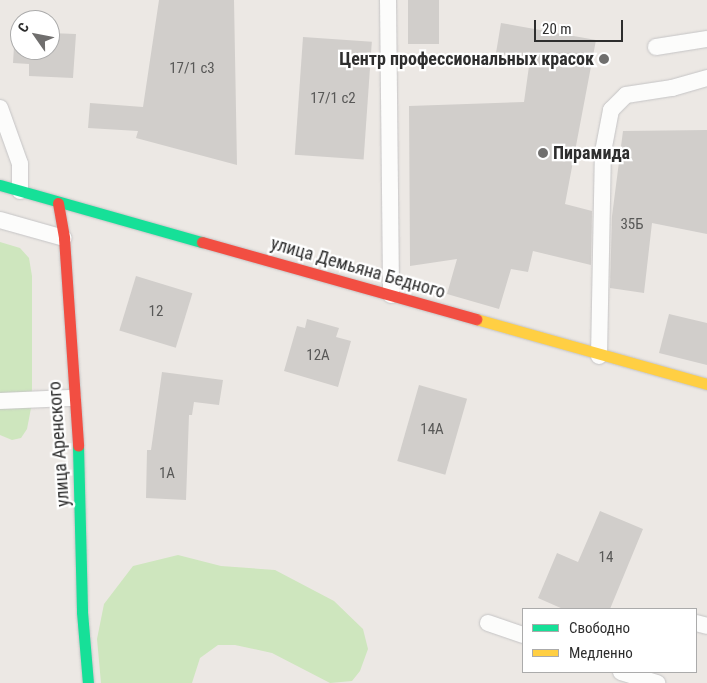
<!DOCTYPE html>
<html>
<head>
<meta charset="utf-8">
<style>
	body { margin:0 }
	#map { position:relative; width:707px; height:683px; overflow:hidden; background:#ece8e4; font-family:"Roboto Condensed",sans-serif }
	div>[style] { position:absolute }
	.green>* { inset:0; background:#cee6be }
	.building>* { inset:0; background:#d1cecb; transform-origin:0 0 }
	.roads { filter:drop-shadow(0 0 1px #c5c4c5) drop-shadow(0 0 1px #c5c4c5) }
	.lane>* { height:16px; margin:-8px; padding:0 8px; transform-origin:8px; border-radius:8px; background:#fcfcfb }
	.fast>* { height:11px; margin:-5.5px; padding:0 5.5px; transform-origin:5.5px; border-radius:5.5px; background:#16e098 }
	.slow>* { height:11px; margin:-5.5px; padding:0 5.5px; transform-origin:5.5px; border-radius:5.5px; background:#ffcf43 }
	.jam>* { height:11px; margin:-5.5px; padding:0 5.5px; transform-origin:5.5px; border-radius:5.5px; background:#f24e42 }
	.dots>* { width:14px; height:14px; translate:-50% -50%; box-sizing:border-box; border:2px solid #fff; border-radius:50% }
	span { translate:-50% -50%; white-space:nowrap; text-align:center; line-height:1.15; -webkit-text-stroke:4.5px #fff; paint-order:stroke }
	.number-label { font-size:15px; color:#585857 }
	.number-label span { -webkit-text-stroke-width:0 }
	.poi-label { font-size:18px; color:#2e2e2e; font-weight:700 }
	.right { translate:-100% -50%; text-align:right }
	.left { translate:0 -50%; text-align:left }
	.street-label { font-size:18px; color:#2e2e2e }
	.legend { position:absolute; left:522px; top:608px; width:175px; height:65px; box-sizing:border-box; background:#fff; border:1px solid #ababab; margin:0; padding:6px 9px; list-style:none; font-size:15px; color:#2e2e2e }
	.legend li { display:flex; align-items:center; gap:10px; height:25px }
	.legend b { width:25px; border:1px solid #ababab }
	.north { position:absolute; left:10px; top:10px; width:50px; height:50px; box-sizing:border-box; background:#fff; border:1px solid #ababab; border-radius:50%; rotate:303deg; font-size:14px; font-weight:700; line-height:20px; text-align:center; color:#2e2e2e }
	.north::after { content:''; display:block; margin:auto; width:18px; height:22px; background:#706f6e; clip-path:polygon(50% 0,100% 100%,50% 72%,0 100%) }
	.scale { position:absolute; left:534px; top:20px; width:89px; height:22px; box-sizing:border-box; border:2px solid #2e2e2e; border-top:0; padding-left:6px; font-size:15px; line-height:18px; white-space:nowrap; color:#2e2e2e; -webkit-text-stroke:4px #fff; paint-order:stroke }
</style>
</head>
<body>
<div id="map">
	<div class="green">
		<div style="clip-path:polygon(0 242px,20px 248px,29px 258px,32px 276px,32px 403px,27px 429px,21px 438px,12px 440px,0 435px)"></div>
		<div style="clip-path:polygon(178px 555px,221px 566px,275px 570px,334px 601px,363px 629px,368px 649px,360px 671px,352px 681px,330px 683px,272px 653px,235px 645px,218px 645px,200px 658px,192px 683px,101px 683px,97px 639px,104px 604px,133px 566px)"></div>
	</div>
	<div class="building">
		<div style="clip-path:polygon(159px 0,234px 0,237px 165px,136px 138px,138px 131px,88px 128px,90px 103px,143px 107px)"></div>
		<div style="left:408px;top:0;width:31px;height:44px"></div>
		<div style="clip-path:polygon(501px 23px,596px 40px,565px 204px,592px 211px,591px 265px,533px 251px,528px 272px,511px 269px,499px 309px,447px 294px,457px 259px,410px 266px,409px 106px,524px 102px,530px 59px,496px 53px)"></div>
		<div style="clip-path:polygon(15px 30px,20px 31px,20px 50px,50px 50px,50px 33px,76px 34px,73px 78px,29px 76px,29px 64px,13px 63px)"></div>
		<div style="left:303px;top:37px;width:69px;height:118px;rotate:4deg"></div>
		<div style="clip-path:polygon(707px 130px,707px 234px,652px 223px,644px 293px,610px 288px,612px 216px,623px 131px)"></div>
		<div style="left:136px;top:276px;width:59px;height:57px;rotate:17deg"></div>
		<div style="clip-path:polygon(669px 314px,707px 323px,707px 365px,659px 353px)"></div>
		<div style="clip-path:polygon(307px 319px,339px 328px,336px 337px,351px 341px,338px 387px,284px 371px,297px 326px,305px 328px)"></div>
		<div style="clip-path:polygon(162px 372px,223px 380px,219px 405px,194px 402px,192px 415px,189px 415px,186px 500px,146px 498px,147px 450px,151px 450px)"></div>
		<div style="left:419px;top:385px;width:50px;height:79px;rotate:16deg"></div>
		<div style="clip-path:polygon(600px 511px,643px 529px,610px 609px,563px 609px,538px 598px,557px 553px,578px 562px)"></div>
	</div>
	<div class="roads">
		<div class="lane">
			<div style="left:388px;top:0;width:295px;rotate:89.4deg"></div>
			<div style="left:656px;top:47px;width:52px;rotate:-8.9deg"></div>
			<div style="left:0;top:108px;width:59px;rotate:70.3deg"></div>
			<div style="left:20px;top:164px;width:27px;rotate:90deg"></div>
			<div style="left:0;top:220px;width:66px;rotate:15.7deg"></div>
			<div style="left:599px;top:356px;width:204px;rotate:-88.9deg"></div>
			<div style="left:603px;top:152px;width:43px;rotate:-79.2deg"></div>
			<div style="left:611px;top:110px;width:21px;rotate:-45deg"></div>
			<div style="left:626px;top:95px;width:47px;rotate:-8.7deg"></div>
			<div style="left:672px;top:88px;width:36px;rotate:-16deg"></div>
			<div style="left:0;top:401px;width:73px;rotate:-2.4deg"></div>
			<div style="left:488px;top:623px;width:37px;rotate:19deg"></div>
			<div style="left:696px;top:623px;width:11px;rotate:15deg"></div>
			<div style="left:621px;top:672px;width:38px;rotate:17deg"></div>
		</div>
		<div class="fast">
			<div style="left:0;top:185px;width:210px;rotate:15.8deg"></div>
			<div style="left:78px;top:446px;width:166px;rotate:88.6deg"></div>
			<div style="left:82px;top:612px;width:71px;rotate:85.2deg"></div>
		</div>
		<div class="slow">
			<div style="left:476px;top:319px;width:240px;rotate:15.7deg"></div>
		</div>
		<div class="jam">
			<div style="left:58px;top:203px;width:36px;rotate:80deg"></div>
			<div style="left:64px;top:238px;width:208px;rotate:86.1deg"></div>
			<div style="left:202px;top:242px;width:285px;rotate:15.7deg"></div>
		</div>
	</div>
	<div class="dots">
		<div style="left:604px;top:59px;background:#706f6e"></div>
		<div style="left:543px;top:153px;background:#706f6e"></div>
	</div>
	<div class="number-label">
		<span style="left:192px;top:69px">17/1 с3</span>
		<span style="left:333px;top:99px">17/1 с2</span>
		<span style="left:632px;top:225px">35Б</span>
		<span style="left:156px;top:312px">12</span>
		<span style="left:318px;top:356px">12А</span>
		<span style="left:432px;top:430px">14А</span>
		<span style="left:167px;top:474px">1А</span>
		<span style="left:606px;top:558px">14</span>
	</div>
	<div class="poi-label">
		<span class="right" style="left:594px;top:59px">Центр профессиональных красок</span>
		<span class="left" style="left:553px;top:153px">Пирамида</span>
	</div>
	<div class="street-label">
		<span style="left:358px;top:268px;rotate:16deg">улица Демьяна Бедного</span>
		<span style="left:59px;top:444px;rotate:-94deg">улица Аренского</span>
	</div>
	<ul class="legend">
	<li><b style="height:6px;background:#16e098"></b>Свободно</li>
	<li><b style="height:6px;background:#ffcf43"></b>Медленно</li>
	</ul>
	<div class="north">С</div>
	<div class="scale">20 m</div>
</div>
</body>
</html>
